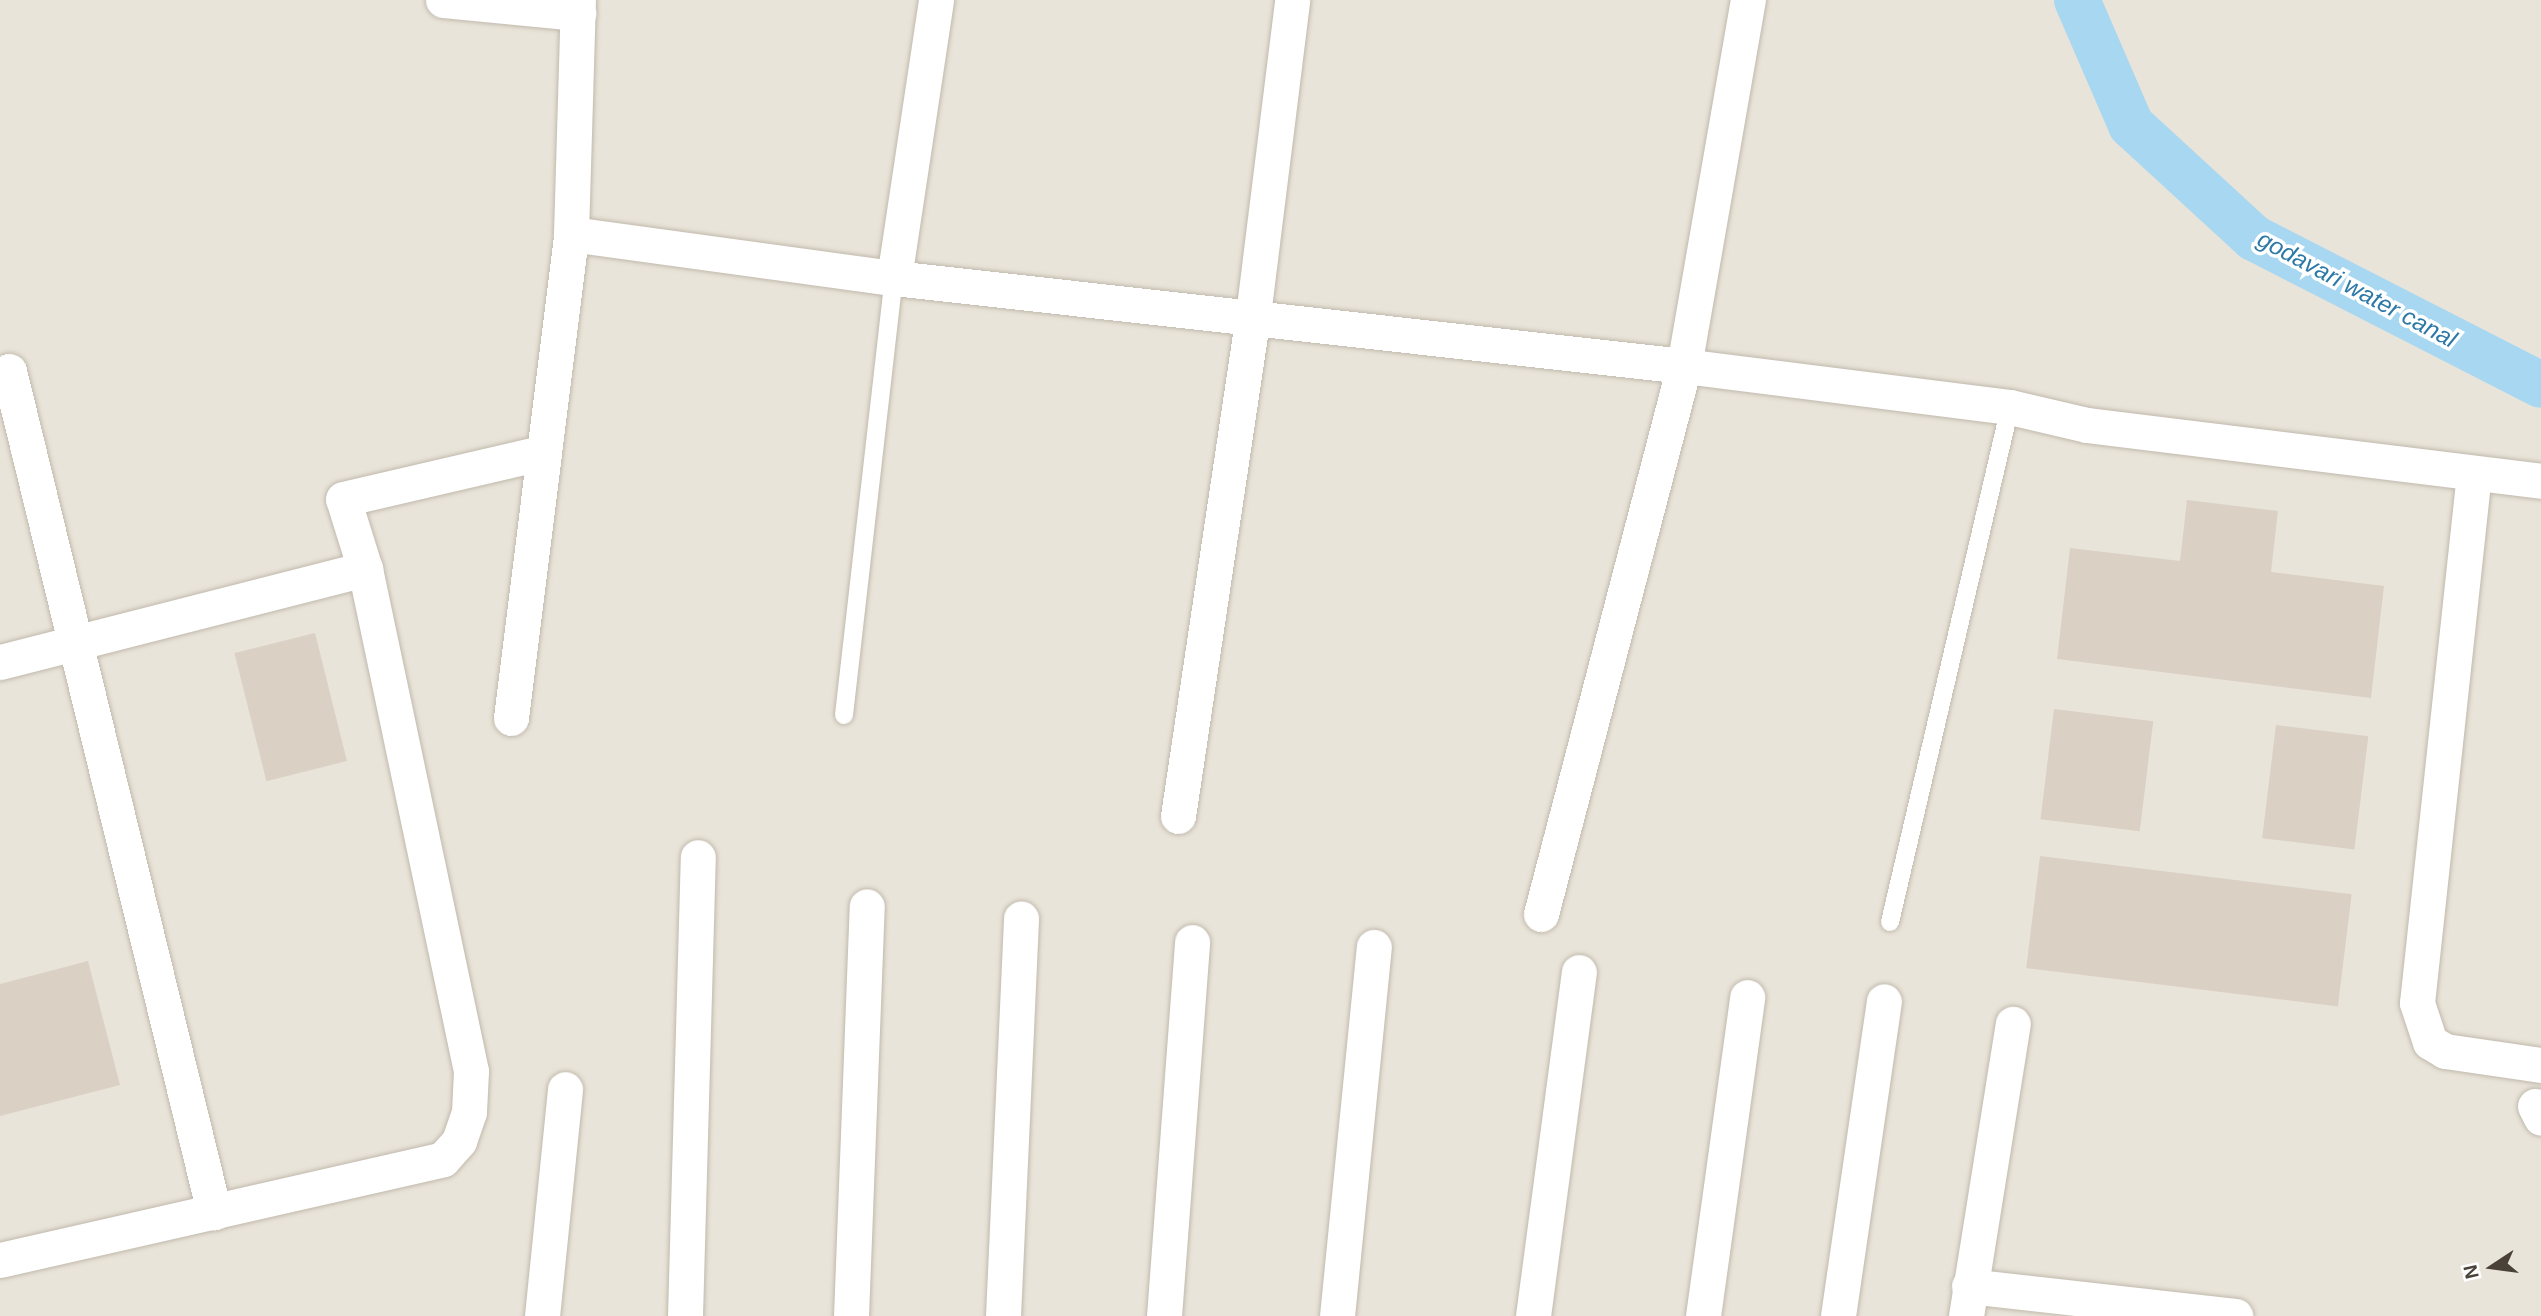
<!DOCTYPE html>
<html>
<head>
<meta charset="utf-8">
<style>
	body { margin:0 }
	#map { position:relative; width:2541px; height:1316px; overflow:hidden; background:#f6f2eb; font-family:Helvetica,sans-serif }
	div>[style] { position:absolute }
	.residential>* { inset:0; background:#e9e4d9; transform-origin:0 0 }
	.canal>* { height:46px; margin:-23px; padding:0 23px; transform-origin:23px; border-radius:23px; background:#a8d7f1 }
	.building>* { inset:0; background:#dad0c3; transform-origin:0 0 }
	.roads { filter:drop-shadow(0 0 2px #c1b9ad) drop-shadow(0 0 2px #c1b9ad) }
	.service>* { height:18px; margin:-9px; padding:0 9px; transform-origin:9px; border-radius:9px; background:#fff }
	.minor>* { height:35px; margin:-17.5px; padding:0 17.5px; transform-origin:17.5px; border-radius:17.5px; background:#fff }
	span { translate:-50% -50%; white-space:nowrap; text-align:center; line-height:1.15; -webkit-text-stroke:7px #fff; paint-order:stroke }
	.water-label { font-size:24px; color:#2c79a7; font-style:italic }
	.north { position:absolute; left:2457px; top:1232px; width:70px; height:70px; -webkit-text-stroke:5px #fff; paint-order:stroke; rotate:257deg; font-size:19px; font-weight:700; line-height:28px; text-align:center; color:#4a4239 }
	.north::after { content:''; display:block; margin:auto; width:24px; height:32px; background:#4a4239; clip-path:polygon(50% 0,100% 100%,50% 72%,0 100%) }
</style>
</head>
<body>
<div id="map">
	<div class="residential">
		<div style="left:0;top:0;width:2541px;height:1316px"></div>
	</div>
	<div class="canal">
		<div style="left:2077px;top:0;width:136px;rotate:66.6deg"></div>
		<div style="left:2131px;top:125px;width:167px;rotate:42.6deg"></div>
		<div style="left:2254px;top:238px;width:322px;rotate:27.1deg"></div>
	</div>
	<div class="building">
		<div style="clip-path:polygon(2187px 500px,2278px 511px,2271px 572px,2384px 586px,2371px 698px,2057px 659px,2070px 548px,2180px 561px)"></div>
		<div style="left:315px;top:633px;width:132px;height:83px;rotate:76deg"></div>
		<div style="left:2054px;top:709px;width:100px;height:111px;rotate:7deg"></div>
		<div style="left:2276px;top:725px;width:93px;height:114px;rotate:7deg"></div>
		<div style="left:2040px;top:856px;width:314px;height:113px;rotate:7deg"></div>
		<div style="clip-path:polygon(88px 961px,120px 1085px,0 1116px,0 984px)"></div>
	</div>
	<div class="roads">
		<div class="service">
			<div style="left:844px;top:715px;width:440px;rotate:-83.5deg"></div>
			<div style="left:1890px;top:922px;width:529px;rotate:-76.88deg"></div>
		</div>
		<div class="minor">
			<div style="left:443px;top:0;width:136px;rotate:5.5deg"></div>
			<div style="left:571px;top:234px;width:326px;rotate:7.8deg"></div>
			<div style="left:894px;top:278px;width:795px;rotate:6.36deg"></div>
			<div style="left:1684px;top:366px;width:329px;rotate:7.2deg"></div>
			<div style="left:2010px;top:407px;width:79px;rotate:13.2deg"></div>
			<div style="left:2087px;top:425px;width:457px;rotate:7deg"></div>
			<div style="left:894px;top:278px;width:281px;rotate:-81.4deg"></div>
			<div style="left:9px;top:371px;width:866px;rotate:76.3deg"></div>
			<div style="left:2474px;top:473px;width:533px;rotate:96.14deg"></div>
			<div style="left:2417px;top:1003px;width:41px;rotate:71.6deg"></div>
			<div style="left:2430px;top:1042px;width:17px;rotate:31deg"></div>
			<div style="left:2445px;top:1051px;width:97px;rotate:8.3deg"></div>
			<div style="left:0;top:662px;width:377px;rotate:-14.3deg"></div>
			<div style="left:511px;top:718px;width:488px;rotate:-82.9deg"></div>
			<div style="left:571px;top:234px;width:234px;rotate:-88.3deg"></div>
			<div style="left:1178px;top:816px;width:507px;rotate:-81.49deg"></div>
			<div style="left:1253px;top:315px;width:317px;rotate:-82.9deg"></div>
			<div style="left:1541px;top:914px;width:566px;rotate:-75.37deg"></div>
			<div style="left:1684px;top:366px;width:372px;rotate:-80.1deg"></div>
			<div style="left:2535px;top:1106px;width:13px;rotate:63deg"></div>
			<div style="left:0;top:1260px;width:454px;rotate:-12.8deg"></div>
			<div style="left:443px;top:1159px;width:24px;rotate:-48deg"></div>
			<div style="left:459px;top:1141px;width:31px;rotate:-71deg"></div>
			<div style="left:469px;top:1112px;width:41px;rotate:-87.2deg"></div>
			<div style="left:471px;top:1071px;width:513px;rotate:-101.92deg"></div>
			<div style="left:365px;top:569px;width:73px;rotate:-107.4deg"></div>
			<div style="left:343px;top:499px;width:202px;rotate:-13.1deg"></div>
			<div style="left:1969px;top:1286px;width:268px;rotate:6.4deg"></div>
			<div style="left:542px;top:1316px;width:228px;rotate:-84.2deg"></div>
			<div style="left:685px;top:1316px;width:459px;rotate:-88.4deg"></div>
			<div style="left:851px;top:1316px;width:410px;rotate:-87.8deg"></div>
			<div style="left:1003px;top:1316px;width:398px;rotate:-87.4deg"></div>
			<div style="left:1164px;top:1316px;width:375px;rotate:-85.7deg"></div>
			<div style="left:1337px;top:1316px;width:371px;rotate:-84.3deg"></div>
			<div style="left:1533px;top:1316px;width:347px;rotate:-82.4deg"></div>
			<div style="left:1703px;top:1316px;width:322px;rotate:-82.1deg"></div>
			<div style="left:1838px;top:1316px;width:318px;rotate:-81.7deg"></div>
			<div style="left:1966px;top:1316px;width:296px;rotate:-80.9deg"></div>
		</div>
	</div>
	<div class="water-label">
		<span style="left:2357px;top:289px;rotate:28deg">godavari water canal</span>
	</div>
	<div class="north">N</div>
</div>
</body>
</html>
